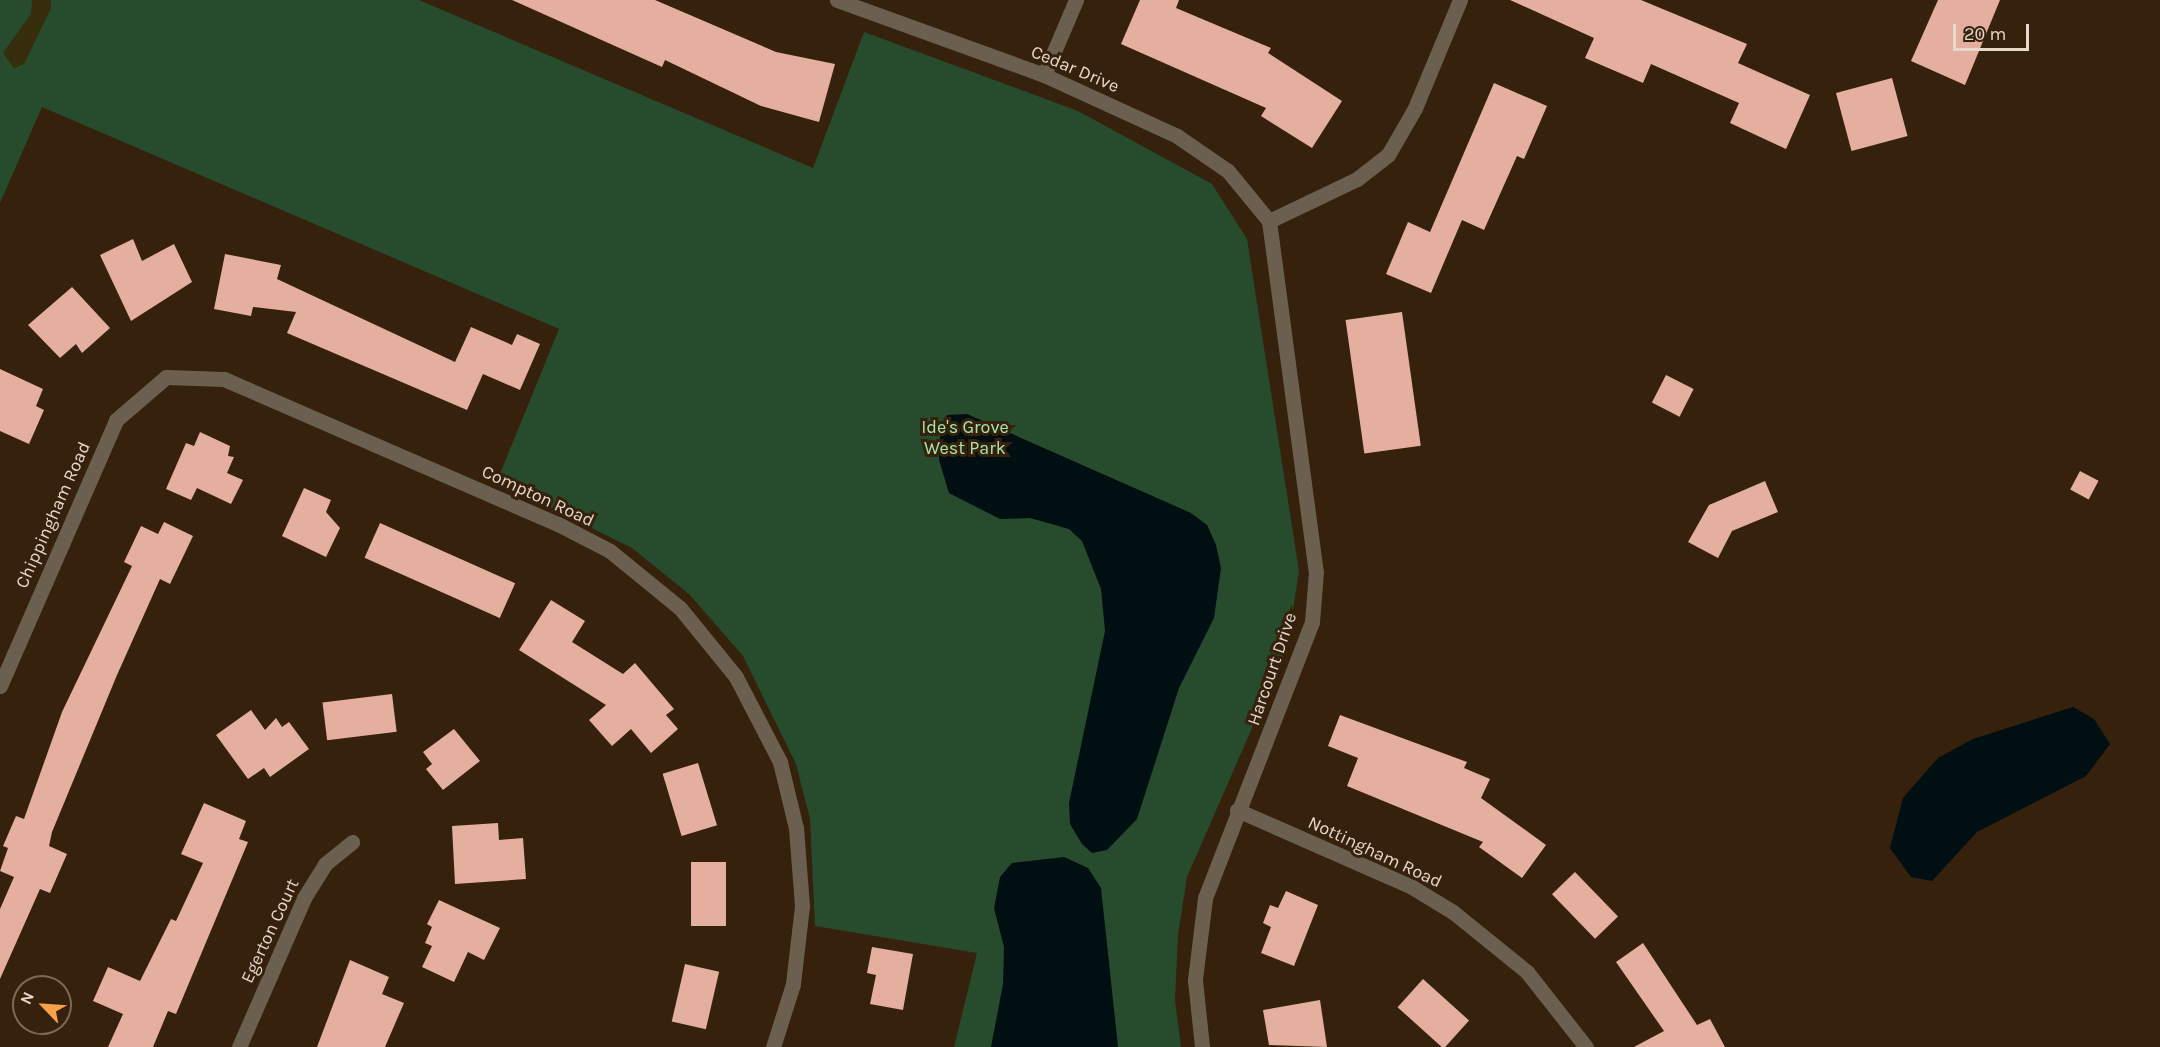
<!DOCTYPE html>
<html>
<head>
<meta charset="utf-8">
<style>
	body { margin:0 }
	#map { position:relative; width:2160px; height:1047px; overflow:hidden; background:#35210c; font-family:Karla,sans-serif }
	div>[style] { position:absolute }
	.green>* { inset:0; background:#264b2d }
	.sand>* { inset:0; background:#352d0c }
	.water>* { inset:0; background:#000f12 }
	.building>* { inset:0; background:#e5af9f; transform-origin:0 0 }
	.minor>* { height:15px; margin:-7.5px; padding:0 7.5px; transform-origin:7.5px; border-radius:7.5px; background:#6b604f }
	span { translate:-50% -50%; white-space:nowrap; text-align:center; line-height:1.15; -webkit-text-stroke:6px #35210c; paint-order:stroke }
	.street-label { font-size:18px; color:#e6d8cb }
	.park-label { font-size:18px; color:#a7e5af }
	.north { position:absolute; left:12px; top:975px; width:60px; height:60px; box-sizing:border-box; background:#35210c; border:2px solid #7c6a58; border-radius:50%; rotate:295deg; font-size:16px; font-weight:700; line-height:24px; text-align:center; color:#e6d8cb }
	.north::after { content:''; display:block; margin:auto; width:21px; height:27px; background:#f7a148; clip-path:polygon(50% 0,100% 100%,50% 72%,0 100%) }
	.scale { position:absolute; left:1953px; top:24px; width:76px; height:27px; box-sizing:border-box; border:3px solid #e6d8cb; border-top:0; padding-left:8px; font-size:18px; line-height:21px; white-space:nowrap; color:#e6d8cb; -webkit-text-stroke:4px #35210c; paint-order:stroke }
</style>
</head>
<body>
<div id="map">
	<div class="green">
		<div style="clip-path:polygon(0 0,419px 0,813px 168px,864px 32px,1078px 111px,1212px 184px,1247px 239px,1299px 571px,1287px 648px,1187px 877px,1178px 935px,1175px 1000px,1181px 1047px,954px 1047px,977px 953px,815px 926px,810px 819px,796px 764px,743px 656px,689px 594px,632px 548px,497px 481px,559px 329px,42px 107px,0 203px)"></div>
	</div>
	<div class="sand">
		<div style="clip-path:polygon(32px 0,51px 0,51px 8px,24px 64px,14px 68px,3px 53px,31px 14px)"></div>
	</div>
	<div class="water">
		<div style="clip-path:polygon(967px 414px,1191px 513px,1207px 525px,1216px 545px,1221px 568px,1214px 618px,1179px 688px,1137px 819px,1107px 850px,1092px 853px,1082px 844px,1070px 824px,1069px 803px,1105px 631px,1101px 589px,1082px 541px,1069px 529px,1030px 518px,1000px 519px,949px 493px,939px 460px,940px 435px,947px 415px)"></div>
		<div style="clip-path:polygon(2073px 707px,2094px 719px,2110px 744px,2086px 776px,1977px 832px,1932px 881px,1911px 877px,1890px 848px,1903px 798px,1938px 758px,1973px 739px)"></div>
		<div style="clip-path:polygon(1064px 857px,1088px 868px,1101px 888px,1118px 1047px,991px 1047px,1003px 984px,1004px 947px,994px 908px,1000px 877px,1012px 863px)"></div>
	</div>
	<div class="building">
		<div style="clip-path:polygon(512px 0,655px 0,776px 52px,835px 64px,819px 122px,761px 106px,665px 60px,662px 67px)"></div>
		<div style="clip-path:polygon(1140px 0,1179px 0,1176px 8px,1271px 48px,1268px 53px,1342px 101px,1312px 148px,1261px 116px,1266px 108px,1121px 44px)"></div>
		<div style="clip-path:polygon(1510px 0,1641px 0,1747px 44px,1738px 63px,1810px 95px,1786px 149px,1730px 123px,1739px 103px,1651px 64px,1643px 83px,1585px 58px,1594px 38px)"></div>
		<div style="clip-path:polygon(1938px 0,2000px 0,1965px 85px,1911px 61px)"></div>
		<div style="left:1892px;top:78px;width:60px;height:58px;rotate:75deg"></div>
		<div style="clip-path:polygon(1494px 83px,1547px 106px,1524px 159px,1517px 156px,1484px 230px,1462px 220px,1431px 293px,1386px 274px,1408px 222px,1430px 232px)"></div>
		<div style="clip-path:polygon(133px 239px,142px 261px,174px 244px,192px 282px,131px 321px,100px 255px)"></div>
		<div style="clip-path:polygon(225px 254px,281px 265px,277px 279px,455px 362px,471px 327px,512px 345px,517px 334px,540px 344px,520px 390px,483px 374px,467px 410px,287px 333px,296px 312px,253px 307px,251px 316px,214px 309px)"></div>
		<div style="clip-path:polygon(72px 287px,110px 328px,82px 353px,76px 344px,60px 358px,28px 325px)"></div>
		<div style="left:1402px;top:312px;width:135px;height:57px;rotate:82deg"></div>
		<div style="clip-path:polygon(0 369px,43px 389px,36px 406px,44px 410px,29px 444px,0 431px)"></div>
		<div style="left:1666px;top:375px;width:31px;height:31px;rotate:27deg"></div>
		<div style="clip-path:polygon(200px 432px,230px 446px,228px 456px,234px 457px,227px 473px,243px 480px,231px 504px,197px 488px,191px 500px,166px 489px,186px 443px,194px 446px)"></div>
		<div style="left:2080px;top:471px;width:21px;height:21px;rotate:28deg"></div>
		<div style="clip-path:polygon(1765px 481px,1778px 512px,1732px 531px,1718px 558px,1688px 542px,1709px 505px)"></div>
		<div style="clip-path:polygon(304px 488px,331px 500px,326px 512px,340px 528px,326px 557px,282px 536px)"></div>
		<div style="clip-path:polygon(164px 522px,193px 536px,170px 584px,160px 579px,117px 675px,52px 832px,49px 846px,67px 854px,50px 893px,40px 889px,0 979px,0 909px,14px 877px,0 871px,8px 848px,3px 846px,16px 816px,24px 819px,62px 712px,132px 566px,124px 562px,141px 526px,158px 534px)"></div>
		<div style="left:380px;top:523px;width:148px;height:38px;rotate:24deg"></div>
		<div style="clip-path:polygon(551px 600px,585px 621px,572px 642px,623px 674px,635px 663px,674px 709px,666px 715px,678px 729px,651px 753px,631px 729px,612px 746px,589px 720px,606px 705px,519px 650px)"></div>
		<div style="left:392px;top:694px;width:38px;height:70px;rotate:83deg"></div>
		<div style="clip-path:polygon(251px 710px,265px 730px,276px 718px,282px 727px,289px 722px,309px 749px,270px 777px,264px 768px,248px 779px,216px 735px)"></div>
		<div style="clip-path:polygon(1340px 715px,1467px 762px,1464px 768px,1490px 779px,1481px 798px,1546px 845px,1522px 878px,1479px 847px,1483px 842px,1347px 786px,1358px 758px,1328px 746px)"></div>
		<div style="clip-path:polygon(454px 729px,480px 761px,443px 790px,426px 769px,432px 764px,423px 752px)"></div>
		<div style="left:698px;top:763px;width:65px;height:37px;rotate:73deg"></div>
		<div style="clip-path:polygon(204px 803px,246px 821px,239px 839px,248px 842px,176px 1014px,168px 1011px,153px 1047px,108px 1047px,123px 1014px,93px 1001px,108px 967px,140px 981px,171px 919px,176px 921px,203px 863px,181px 854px)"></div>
		<div style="clip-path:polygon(498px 823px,499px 840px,523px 838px,526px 879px,455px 884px,452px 826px)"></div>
		<div style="left:691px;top:862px;width:35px;height:64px"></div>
		<div style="left:1575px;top:872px;width:62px;height:32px;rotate:46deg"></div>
		<div style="clip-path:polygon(1286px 891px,1318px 905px,1294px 966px,1261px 953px,1271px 927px,1263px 923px,1270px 905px,1278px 908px)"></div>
		<div style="clip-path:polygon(439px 900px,500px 928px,484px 960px,468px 952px,454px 982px,422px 967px,432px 946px,425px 943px,432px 927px,427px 924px)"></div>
		<div style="clip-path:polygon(1643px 943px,1697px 1025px,1710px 1019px,1725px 1047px,1634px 1047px,1664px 1031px,1616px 962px)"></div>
		<div style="clip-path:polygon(872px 947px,913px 954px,903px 1010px,870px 1004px,876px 975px,867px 973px)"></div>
		<div style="clip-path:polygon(350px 960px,389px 977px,382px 994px,404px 1003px,385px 1047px,317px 1047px)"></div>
		<div style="left:685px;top:964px;width:35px;height:59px;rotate:13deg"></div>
		<div style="left:1423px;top:979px;width:62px;height:38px;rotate:42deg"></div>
		<div style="clip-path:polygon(1320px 1000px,1327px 1047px,1269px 1045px,1263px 1010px)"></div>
	</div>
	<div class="minor">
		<div style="left:837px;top:0;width:220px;rotate:19.9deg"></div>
		<div style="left:1044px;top:75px;width:146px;rotate:24.6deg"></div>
		<div style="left:1177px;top:136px;width:62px;rotate:34.5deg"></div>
		<div style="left:1228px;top:171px;width:65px;rotate:50.6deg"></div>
		<div style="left:1269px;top:221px;width:354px;rotate:82.4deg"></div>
		<div style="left:1316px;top:572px;width:50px;rotate:94.6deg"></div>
		<div style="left:1312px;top:622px;width:296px;rotate:111.2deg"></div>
		<div style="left:1205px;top:898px;width:83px;rotate:97deg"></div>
		<div style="left:1195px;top:980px;width:67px;rotate:84deg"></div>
		<div style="left:1044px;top:75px;width:82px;rotate:-66.9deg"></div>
		<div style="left:1269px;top:221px;width:98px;rotate:-25.5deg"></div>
		<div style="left:1357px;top:179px;width:39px;rotate:-38deg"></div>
		<div style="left:1388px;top:155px;width:54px;rotate:-60.1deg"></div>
		<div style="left:1415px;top:108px;width:117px;rotate:-67.4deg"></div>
		<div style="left:0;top:686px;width:290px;rotate:-66.4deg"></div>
		<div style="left:116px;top:420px;width:66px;rotate:-40.7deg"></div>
		<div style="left:166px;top:377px;width:58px;rotate:2deg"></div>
		<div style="left:224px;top:379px;width:364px;rotate:23.5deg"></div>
		<div style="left:558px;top:524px;width:59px;rotate:27.4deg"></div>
		<div style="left:610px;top:551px;width:90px;rotate:39.2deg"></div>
		<div style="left:680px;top:608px;width:89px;rotate:50.9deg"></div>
		<div style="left:736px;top:677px;width:96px;rotate:62.6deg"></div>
		<div style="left:780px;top:762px;width:68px;rotate:76.4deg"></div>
		<div style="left:796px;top:828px;width:78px;rotate:85.6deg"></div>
		<div style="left:802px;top:906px;width:79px;rotate:96.6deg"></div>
		<div style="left:793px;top:984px;width:66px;rotate:107.6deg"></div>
		<div style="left:1237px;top:810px;width:191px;rotate:23.7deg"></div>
		<div style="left:1412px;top:887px;width:48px;rotate:31.4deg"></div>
		<div style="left:1453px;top:912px;width:95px;rotate:39deg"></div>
		<div style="left:1527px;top:972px;width:95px;rotate:51.8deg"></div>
		<div style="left:239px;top:1047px;width:163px;rotate:-66.4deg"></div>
		<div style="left:304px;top:898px;width:40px;rotate:-58deg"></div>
		<div style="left:325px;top:864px;width:35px;rotate:-39deg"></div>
	</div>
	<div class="street-label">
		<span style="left:1075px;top:69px;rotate:23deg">Cedar Drive</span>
		<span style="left:538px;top:496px;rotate:25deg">Compton Road</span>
		<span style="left:53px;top:515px;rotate:-66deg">Chippingham Road</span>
		<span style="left:1272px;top:669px;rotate:-71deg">Harcourt Drive</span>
		<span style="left:1375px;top:852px;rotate:25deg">Nottingham Road</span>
		<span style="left:270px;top:931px;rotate:-65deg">Egerton Court</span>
	</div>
	<div class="park-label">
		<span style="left:965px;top:438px">Ide's Grove<br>West Park</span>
	</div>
	<div class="north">N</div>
	<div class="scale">20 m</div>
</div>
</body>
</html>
